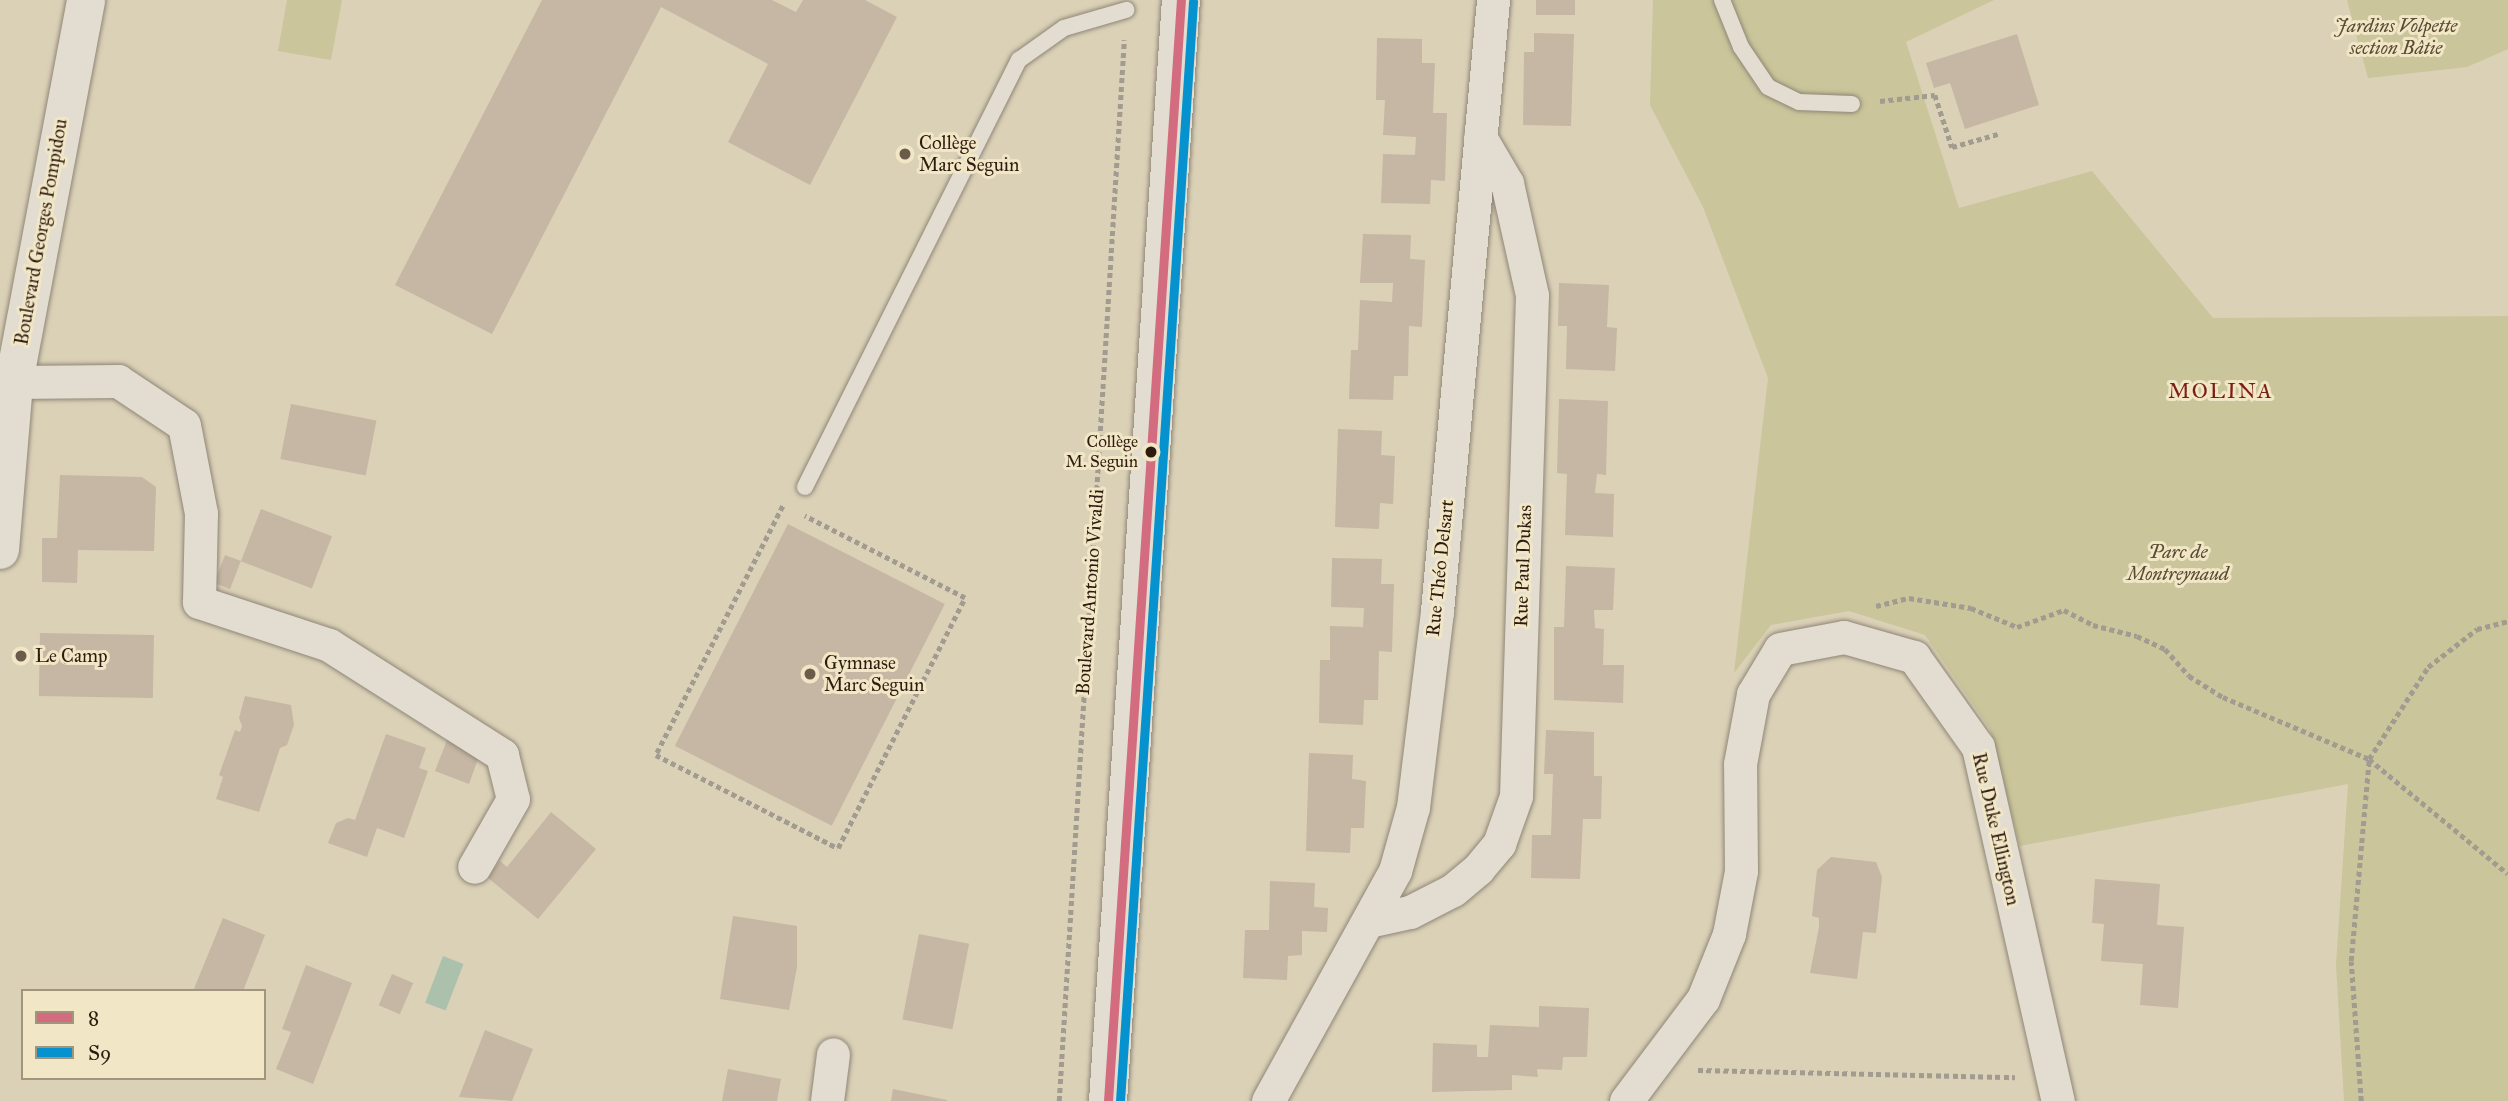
<!DOCTYPE html>
<html>
<head>
<meta charset="utf-8">
<style>
	body { margin:0 }
	#map { position:relative; width:2508px; height:1101px; overflow:hidden; background:#dbd1b7; font-family:"IM FELL Great Primer",serif }
	div>[style] { position:absolute }
	.green>* { inset:0; background:#cac59a }
	.water>* { inset:0; background:#acc1ac; transform-origin:0 0 }
	.building>* { inset:0; background:#c6b6a4; transform-origin:0 0 }
	.path>* { height:4.5px; margin-top:-2.25px; transform-origin:0; background:repeating-linear-gradient(90deg,#a19b90 0 5px,transparent 0 8.5px) }
	.roads { filter:drop-shadow(0 0 2px #8f8677) drop-shadow(0 0 2px #8f8677) }
	.lane>* { height:16px; margin:-8px; padding:0 8px; transform-origin:8px; border-radius:8px; background:#e2ddd0 }
	.street>* { height:33px; margin:-16.5px; padding:0 16.5px; transform-origin:16.5px; border-radius:16.5px; background:#e2ddd0 }
	.secondary>* { height:38px; margin:-19px; padding:0 19px; transform-origin:19px; border-radius:19px; background:#e2ddd0 }
	.bus-1>* { height:9px; margin:-4.5px; padding:0 4.5px; transform-origin:4.5px; border-radius:4.5px; background:#d26c7e }
	.bus-2>* { height:9px; margin:-4.5px; padding:0 4.5px; transform-origin:4.5px; border-radius:4.5px; background:#0592ce }
	.dots>* { width:19px; height:19px; translate:-50% -50%; box-sizing:border-box; border:4px solid #f1e6c6; border-radius:50% }
	span { translate:-50% -50%; white-space:nowrap; text-align:center; line-height:1.15; -webkit-text-stroke:6px #f1e6c6; paint-order:stroke }
	.bus-label { font-size:17px; color:#2e1b0f }
	.right { translate:-100% -50%; text-align:right }
	.park-label { font-size:19px; color:#594b32; font-style:italic }
	.poi-label { font-size:19px; color:#2e1b0f }
	.left { translate:0 -50%; text-align:left }
	.street-label { font-size:19px; color:#2e1b0f }
	.neighbourhood-label { font-size:21px; color:#7a1f14; letter-spacing:2px }
	.legend { position:absolute; left:21px; top:989px; width:245px; height:91px; box-sizing:border-box; background:#f1e6c6; border:2px solid #a3957d; margin:0; padding:9px 12px; list-style:none; font-size:21px; color:#2e1b0f }
	.legend li { display:flex; align-items:center; gap:14px; height:35px }
	.legend b { width:35px; border:2px solid #a3957d }
</style>
</head>
<body>
<div id="map">
	<div class="green">
		<div style="clip-path:polygon(287px 0,342px 0,331px 60px,278px 51px)"></div>
		<div style="clip-path:polygon(1653px 0,1994px 0,1906px 42px,1959px 208px,2092px 171px,2213px 318px,2508px 316px,2508px 1101px,2344px 1101px,2336px 965px,2348px 784px,2020px 846px,1990px 729px,1925px 635px,1849px 611px,1771px 625px,1734px 673px,1768px 378px,1703px 207px,1650px 105px)"></div>
		<div style="clip-path:polygon(2347px 0,2508px 0,2508px 49px,2467px 67px,2368px 78px)"></div>
	</div>
	<div class="water">
		<div style="left:443px;top:956px;width:22px;height:50px;rotate:21deg"></div>
	</div>
	<div class="building">
		<div style="clip-path:polygon(542px 0,772px 0,796px 12px,803px 0,865px 0,897px 17px,810px 185px,728px 142px,768px 64px,661px 7px,492px 334px,395px 285px)"></div>
		<div style="left:1536px;top:0;width:39px;height:15px"></div>
		<div style="clip-path:polygon(1534px 33px,1574px 34px,1571px 126px,1523px 125px,1524px 52px,1534px 52px)"></div>
		<div style="clip-path:polygon(2017px 34px,2039px 105px,1965px 129px,1950px 83px,1934px 88px,1926px 63px)"></div>
		<div style="clip-path:polygon(1377px 38px,1422px 39px,1422px 63px,1435px 63px,1433px 113px,1447px 113px,1445px 181px,1431px 180px,1430px 204px,1381px 203px,1383px 154px,1415px 155px,1416px 137px,1383px 135px,1385px 100px,1376px 100px)"></div>
		<div style="clip-path:polygon(1363px 234px,1411px 235px,1410px 259px,1425px 260px,1422px 327px,1409px 326px,1408px 376px,1394px 376px,1393px 400px,1349px 399px,1351px 350px,1358px 350px,1360px 300px,1392px 302px,1393px 283px,1360px 283px)"></div>
		<div style="clip-path:polygon(1559px 283px,1609px 285px,1607px 327px,1617px 328px,1615px 371px,1566px 369px,1567px 326px,1558px 326px)"></div>
		<div style="clip-path:polygon(1559px 399px,1608px 401px,1606px 475px,1597px 474px,1595px 493px,1614px 494px,1613px 537px,1565px 535px,1567px 474px,1557px 473px)"></div>
		<div style="left:291px;top:404px;width:87px;height:56px;rotate:11deg"></div>
		<div style="clip-path:polygon(1338px 429px,1382px 431px,1381px 455px,1395px 456px,1393px 504px,1380px 503px,1379px 529px,1335px 527px)"></div>
		<div style="clip-path:polygon(60px 475px,142px 477px,156px 487px,154px 551px,78px 550px,77px 583px,42px 582px,42px 538px,57px 538px)"></div>
		<div style="left:261px;top:509px;width:76px;height:56px;rotate:21deg"></div>
		<div style="left:788px;top:524px;width:176px;height:249px;rotate:27deg"></div>
		<div style="left:225px;top:555px;width:17px;height:30px;rotate:21deg"></div>
		<div style="clip-path:polygon(1332px 558px,1382px 559px,1381px 584px,1394px 584px,1392px 652px,1379px 651px,1378px 700px,1364px 700px,1363px 725px,1319px 723px,1320px 660px,1330px 660px,1330px 626px,1363px 627px,1364px 608px,1331px 607px)"></div>
		<div style="clip-path:polygon(1566px 566px,1615px 568px,1613px 610px,1594px 610px,1595px 628px,1604px 629px,1603px 665px,1624px 665px,1623px 703px,1554px 700px,1554px 627px,1564px 627px)"></div>
		<div style="left:40px;top:633px;width:114px;height:63px;rotate:1deg"></div>
		<div style="clip-path:polygon(245px 696px,291px 705px,294px 725px,287px 745px,280px 748px,259px 812px,216px 799px,223px 777px,219px 775px,235px 730px,240px 732px,242px 726px,239px 718px)"></div>
		<div style="clip-path:polygon(1546px 730px,1594px 732px,1594px 776px,1602px 776px,1601px 819px,1583px 819px,1580px 879px,1531px 878px,1532px 835px,1551px 835px,1553px 774px,1544px 774px)"></div>
		<div style="clip-path:polygon(386px 734px,426px 748px,419px 768px,428px 771px,404px 838px,377px 828px,367px 857px,328px 843px,336px 823px,348px 818px,355px 820px)"></div>
		<div style="clip-path:polygon(449px 735px,479px 756px,469px 784px,435px 771px)"></div>
		<div style="clip-path:polygon(1309px 753px,1353px 755px,1352px 779px,1366px 781px,1364px 828px,1351px 828px,1350px 853px,1306px 851px)"></div>
		<div style="clip-path:polygon(551px 812px,596px 849px,538px 919px,487px 877px,500px 861px,507px 867px)"></div>
		<div style="clip-path:polygon(1831px 857px,1876px 862px,1882px 877px,1876px 933px,1863px 932px,1857px 979px,1810px 973px,1819px 927px,1819px 918px,1812px 916px,1817px 870px)"></div>
		<div style="clip-path:polygon(2095px 879px,2160px 884px,2157px 925px,2184px 927px,2178px 1008px,2140px 1005px,2143px 964px,2101px 961px,2104px 924px,2092px 923px)"></div>
		<div style="clip-path:polygon(1270px 881px,1315px 883px,1314px 907px,1328px 908px,1327px 932px,1302px 931px,1302px 955px,1288px 956px,1287px 980px,1243px 978px,1245px 930px,1269px 930px)"></div>
		<div style="clip-path:polygon(733px 916px,797px 926px,797px 967px,789px 1010px,720px 999px)"></div>
		<div style="clip-path:polygon(223px 918px,265px 935px,243px 991px,193px 991px)"></div>
		<div style="left:919px;top:934px;width:51px;height:87px;rotate:11deg"></div>
		<div style="clip-path:polygon(306px 965px,352px 983px,313px 1084px,276px 1069px,291px 1032px,282px 1029px)"></div>
		<div style="left:392px;top:974px;width:23px;height:34px;rotate:23deg"></div>
		<div style="clip-path:polygon(1539px 1006px,1589px 1008px,1587px 1057px,1563px 1057px,1562px 1070px,1537px 1069px,1538px 1077px,1512px 1075px,1512px 1090px,1432px 1092px,1433px 1043px,1477px 1045px,1477px 1057px,1488px 1057px,1490px 1025px,1539px 1027px)"></div>
		<div style="clip-path:polygon(485px 1030px,533px 1049px,512px 1101px,459px 1097px)"></div>
		<div style="clip-path:polygon(728px 1069px,781px 1079px,777px 1101px,722px 1101px)"></div>
		<div style="clip-path:polygon(893px 1089px,947px 1100px,947px 1101px,891px 1101px)"></div>
	</div>
	<div class="path">
		<div style="left:1880px;top:101px;width:55px;rotate:-6.2deg"></div>
		<div style="left:1935px;top:95px;width:55px;rotate:71.9deg"></div>
		<div style="left:1952px;top:147px;width:48px;rotate:-15.8deg"></div>
		<div style="left:783px;top:506px;width:280px;rotate:117deg"></div>
		<div style="left:656px;top:755px;width:204px;rotate:27.1deg"></div>
		<div style="left:838px;top:848px;width:280px;rotate:-63.1deg"></div>
		<div style="left:965px;top:598px;width:180px;rotate:-152.9deg"></div>
		<div style="left:1876px;top:606px;width:34px;rotate:-14deg"></div>
		<div style="left:1909px;top:598px;width:63px;rotate:9.2deg"></div>
		<div style="left:1971px;top:608px;width:50px;rotate:22.4deg"></div>
		<div style="left:2017px;top:627px;width:50px;rotate:-19.9deg"></div>
		<div style="left:2064px;top:610px;width:33px;rotate:27deg"></div>
		<div style="left:2093px;top:625px;width:45px;rotate:14deg"></div>
		<div style="left:2137px;top:636px;width:31px;rotate:25deg"></div>
		<div style="left:2165px;top:649px;width:36px;rotate:48deg"></div>
		<div style="left:2189px;top:676px;width:40px;rotate:32deg"></div>
		<div style="left:2223px;top:697px;width:159px;rotate:23deg"></div>
		<div style="left:2369px;top:759px;width:180px;rotate:39.6deg"></div>
		<div style="left:1698px;top:1070px;width:317px;rotate:1.3deg"></div>
		<div style="left:1059px;top:1101px;width:1063px;rotate:-86.49deg"></div>
		<div style="left:2361px;top:1101px;width:140px;rotate:-94.1deg"></div>
		<div style="left:2351px;top:961px;width:203px;rotate:-84.9deg"></div>
		<div style="left:2369px;top:759px;width:109px;rotate:-57.3deg"></div>
		<div style="left:2428px;top:667px;width:62px;rotate:-37.8deg"></div>
		<div style="left:2477px;top:629px;width:32px;rotate:-14deg"></div>
	</div>
	<div class="roads">
		<div class="lane">
			<div style="left:1722px;top:0;width:51px;rotate:68deg"></div>
			<div style="left:1741px;top:47px;width:48px;rotate:56deg"></div>
			<div style="left:1768px;top:87px;width:34px;rotate:26deg"></div>
			<div style="left:1799px;top:102px;width:53px;rotate:2.2deg"></div>
			<div style="left:805px;top:487px;width:478px;rotate:-63.4deg"></div>
			<div style="left:1019px;top:60px;width:55px;rotate:-35.4deg"></div>
			<div style="left:1064px;top:28px;width:65px;rotate:-16.2deg"></div>
		</div>
		<div class="street">
			<div style="left:14px;top:382px;width:104px;rotate:-0.6deg"></div>
			<div style="left:118px;top:381px;width:79px;rotate:33.7deg"></div>
			<div style="left:184px;top:425px;width:90px;rotate:79.1deg"></div>
			<div style="left:201px;top:513px;width:89px;rotate:91.3deg"></div>
			<div style="left:199px;top:602px;width:137px;rotate:18.3deg"></div>
			<div style="left:329px;top:645px;width:205px;rotate:32.4deg"></div>
			<div style="left:502px;top:755px;width:45px;rotate:76deg"></div>
			<div style="left:513px;top:799px;width:78px;rotate:119.8deg"></div>
			<div style="left:1368px;top:921px;width:43px;rotate:-12.1deg"></div>
			<div style="left:1410px;top:912px;width:48px;rotate:-27.1deg"></div>
			<div style="left:1453px;top:890px;width:33px;rotate:-40deg"></div>
			<div style="left:1478px;top:869px;width:33px;rotate:-50deg"></div>
			<div style="left:1499px;top:844px;width:51px;rotate:-70.5deg"></div>
			<div style="left:1516px;top:796px;width:501px;rotate:-88.17deg"></div>
			<div style="left:1532px;top:295px;width:115px;rotate:-102.6deg"></div>
			<div style="left:1507px;top:183px;width:53px;rotate:-120.4deg"></div>
			<div style="left:827px;top:1101px;width:47px;rotate:-82.7deg"></div>
			<div style="left:1268px;top:1101px;width:263px;rotate:-61.1deg"></div>
			<div style="left:1395px;top:871px;width:66px;rotate:-74.3deg"></div>
			<div style="left:1413px;top:807px;width:197px;rotate:-83deg"></div>
			<div style="left:1437px;top:611px;width:614px;rotate:-84.76deg"></div>
			<div style="left:1626px;top:1101px;width:128px;rotate:-53deg"></div>
			<div style="left:1703px;top:999px;width:70px;rotate:-68.2deg"></div>
			<div style="left:1729px;top:934px;width:64px;rotate:-79.2deg"></div>
			<div style="left:1741px;top:871px;width:107px;rotate:-90.5deg"></div>
			<div style="left:1740px;top:764px;width:71px;rotate:-79.5deg"></div>
			<div style="left:1753px;top:694px;width:52px;rotate:-59deg"></div>
			<div style="left:1780px;top:649px;width:65px;rotate:-10.6deg"></div>
			<div style="left:1844px;top:637px;width:73px;rotate:15.9deg"></div>
			<div style="left:1914px;top:657px;width:110px;rotate:54.6deg"></div>
			<div style="left:1978px;top:747px;width:363px;rotate:77.3deg"></div>
		</div>
		<div class="secondary">
			<div style="left:0;top:550px;width:169px;rotate:-85.2deg"></div>
			<div style="left:14px;top:382px;width:389px;rotate:-79.3deg"></div>
			<div style="left:1108px;top:1101px;width:1103px;rotate:-86.21deg"></div>
		</div>
	</div>
	<div class="bus-1">
		<div style="left:1108px;top:1101px;width:1103px;rotate:-86.21deg"></div>
	</div>
	<div class="bus-2">
		<div style="left:1120px;top:1101px;width:1102px;rotate:-86.2deg"></div>
	</div>
	<div class="dots">
		<div style="left:905px;top:154px;background:#6b5b4a"></div>
		<div style="left:1151px;top:452px;background:#2e1b0f"></div>
		<div style="left:21px;top:656px;background:#6b5b4a"></div>
		<div style="left:810px;top:674px;background:#6b5b4a"></div>
	</div>
	<div class="bus-label">
		<span class="right" style="left:1138px;top:452px">Collège<br>M. Seguin</span>
	</div>
	<div class="park-label">
		<span style="left:2396px;top:37px">Jardins Volpette<br>section Bâtie</span>
		<span style="left:2178px;top:563px">Parc de<br>Montreynaud</span>
	</div>
	<div class="poi-label">
		<span class="left" style="left:919px;top:154px">Collège<br>Marc Seguin</span>
		<span class="left" style="left:35px;top:656px">Le Camp</span>
		<span class="left" style="left:824px;top:674px">Gymnase<br>Marc Seguin</span>
	</div>
	<div class="street-label">
		<span style="left:41px;top:232px;rotate:-80deg">Boulevard Georges Pompidou</span>
		<span style="left:1523px;top:566px;rotate:-88deg">Rue Paul Dukas</span>
		<span style="left:1440px;top:568px;rotate:-84deg">Rue Théo Delsart</span>
		<span style="left:1090px;top:592px;rotate:-86deg">Boulevard Antonio Vivaldi</span>
		<span style="left:1996px;top:829px;rotate:77deg">Rue Duke Ellington</span>
	</div>
	<div class="neighbourhood-label">
		<span style="left:2221px;top:391px">MOLINA</span>
	</div>
	<ul class="legend">
	<li><b style="height:9px;background:#d26c7e"></b>8</li>
	<li><b style="height:9px;background:#0592ce"></b>S9</li>
	</ul>
</div>
</body>
</html>
